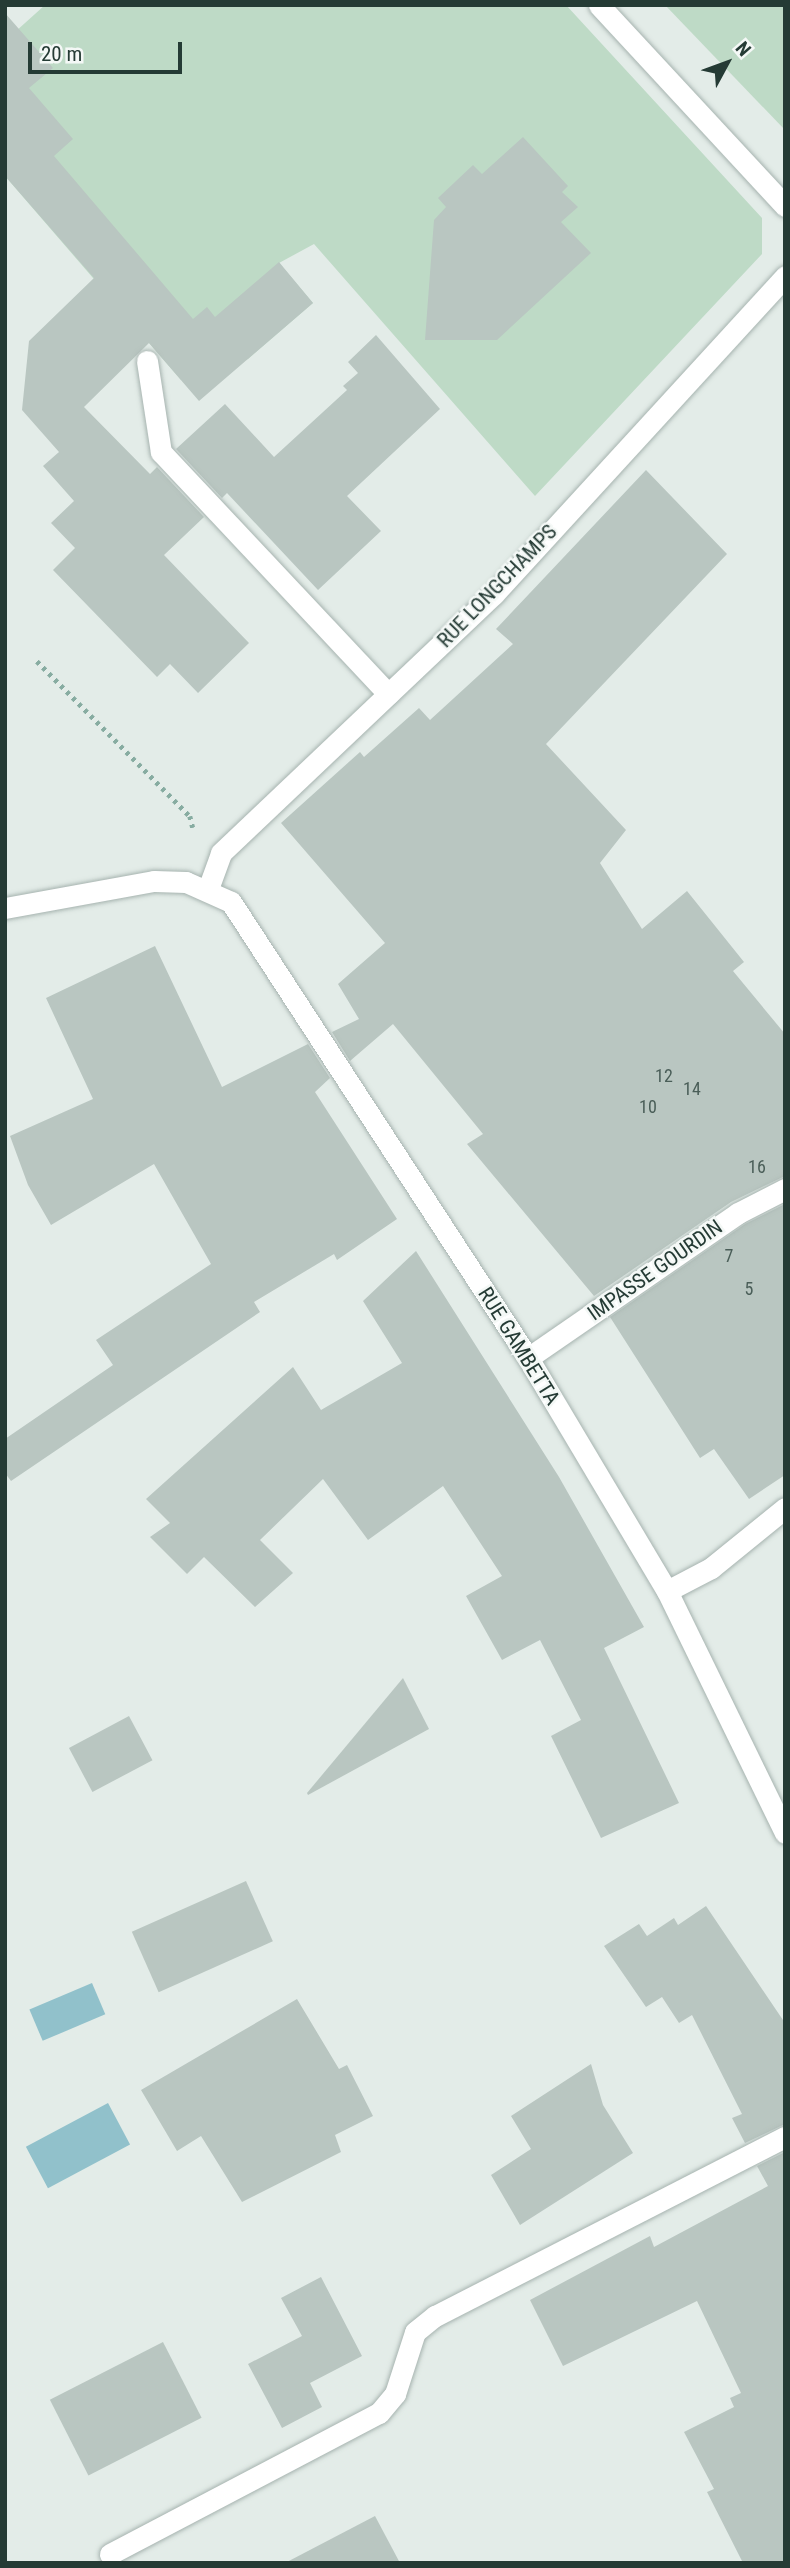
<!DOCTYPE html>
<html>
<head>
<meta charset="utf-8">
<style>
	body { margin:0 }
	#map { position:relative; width:790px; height:2568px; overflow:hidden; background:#e3ece8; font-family:"Roboto Condensed",sans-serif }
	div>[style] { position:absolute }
	.green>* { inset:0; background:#bedac6 }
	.water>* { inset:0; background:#91c1cb; transform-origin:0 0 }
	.building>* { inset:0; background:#b9c6c1; transform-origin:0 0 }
	.path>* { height:4.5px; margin-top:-2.25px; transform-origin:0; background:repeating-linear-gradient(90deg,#87aca1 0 3.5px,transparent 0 8.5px) }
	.roads { filter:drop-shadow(0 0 2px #a6b3af) drop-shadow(0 0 2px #a6b3af) }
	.lane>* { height:21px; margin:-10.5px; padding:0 10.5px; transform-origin:10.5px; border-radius:10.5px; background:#fff }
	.street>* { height:21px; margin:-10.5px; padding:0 10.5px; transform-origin:10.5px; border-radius:10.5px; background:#fff }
	.secondary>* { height:21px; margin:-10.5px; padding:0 10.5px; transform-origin:10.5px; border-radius:10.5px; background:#fff }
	span { translate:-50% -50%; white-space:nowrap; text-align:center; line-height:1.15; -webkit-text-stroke:5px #f4f8f6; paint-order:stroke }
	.number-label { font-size:18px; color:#4a5e58 }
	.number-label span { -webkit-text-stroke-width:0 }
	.street-label { font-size:21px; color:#253b35 }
	.frame { position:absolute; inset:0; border:7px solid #253b35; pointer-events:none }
	.north { position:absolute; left:692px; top:28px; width:70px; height:70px; -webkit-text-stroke:5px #f4f8f6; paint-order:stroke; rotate:49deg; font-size:19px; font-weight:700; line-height:28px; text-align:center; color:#253b35 }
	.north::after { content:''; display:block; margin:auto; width:24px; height:32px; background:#253b35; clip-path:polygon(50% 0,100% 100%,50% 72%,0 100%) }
	.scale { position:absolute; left:28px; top:42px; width:154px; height:32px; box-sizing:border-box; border:4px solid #253b35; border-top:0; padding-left:9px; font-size:21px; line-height:24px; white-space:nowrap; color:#253b35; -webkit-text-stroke:5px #f4f8f6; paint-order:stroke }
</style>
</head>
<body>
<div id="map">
	<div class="green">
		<div style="clip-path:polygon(45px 5px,566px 5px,762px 218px,762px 254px,535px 496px,314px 244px,279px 263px,313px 303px,248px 359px,181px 380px,5px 176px,5px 41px)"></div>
		<div style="clip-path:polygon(665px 5px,785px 5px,785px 130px)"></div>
	</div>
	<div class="water">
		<div style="left:92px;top:1983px;width:34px;height:68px;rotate:67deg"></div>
		<div style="left:108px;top:2103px;width:47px;height:93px;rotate:62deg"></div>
	</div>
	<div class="building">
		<div style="clip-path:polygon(5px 13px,53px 68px,29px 88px,73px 139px,54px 156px,193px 319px,207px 307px,215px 317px,279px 262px,313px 303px,199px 401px,149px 343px,84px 407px,150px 474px,157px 467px,204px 517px,164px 555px,249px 643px,198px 693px,170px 664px,157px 677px,53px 570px,75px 548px,51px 523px,74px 501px,43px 466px,59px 452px,22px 410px,29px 341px,94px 278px,5px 176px)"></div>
		<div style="clip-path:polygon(523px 137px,568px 186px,562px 192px,578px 207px,561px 222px,591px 253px,497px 340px,425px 340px,434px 220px,446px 207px,438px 198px,473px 165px,482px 174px)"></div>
		<div style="clip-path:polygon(376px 335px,440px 409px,347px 496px,381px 531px,318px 590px,227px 493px,222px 498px,176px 449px,225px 404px,274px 457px,347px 390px,343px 386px,358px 373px,348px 362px)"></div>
		<div style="clip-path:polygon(646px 470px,727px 554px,546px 744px,626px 830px,600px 863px,642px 929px,687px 891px,744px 962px,733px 971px,785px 1034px,785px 1176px,731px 1202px,594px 1296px,467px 1144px,483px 1134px,393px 1024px,350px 1061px,332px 1032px,359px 1019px,338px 984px,385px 943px,281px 823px,360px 752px,364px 757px,419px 708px,430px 720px,513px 644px,496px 629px)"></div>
		<div style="clip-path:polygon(155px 946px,222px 1087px,308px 1044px,330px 1078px,315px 1092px,397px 1219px,337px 1260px,334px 1254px,254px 1302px,260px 1312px,11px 1481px,5px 1473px,5px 1439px,113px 1365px,96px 1340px,211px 1264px,154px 1164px,51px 1225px,28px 1185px,10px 1136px,93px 1099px,46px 998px)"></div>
		<div style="clip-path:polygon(785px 1204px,785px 1475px,749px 1499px,714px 1449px,700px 1458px,610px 1317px,745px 1224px)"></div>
		<div style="clip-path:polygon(416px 1251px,559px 1477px,644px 1627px,604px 1648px,679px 1803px,601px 1838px,551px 1736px,581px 1720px,540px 1640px,502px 1660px,466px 1596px,502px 1576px,443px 1486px,368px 1540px,323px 1479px,260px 1540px,293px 1573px,255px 1607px,204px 1557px,187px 1574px,150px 1537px,170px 1523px,146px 1499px,293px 1367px,321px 1410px,402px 1363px,363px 1301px)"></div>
		<div style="clip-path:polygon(403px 1678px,429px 1729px,308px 1795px,307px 1793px)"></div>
		<div style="left:129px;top:1716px;width:50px;height:68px;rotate:62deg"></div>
		<div style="left:246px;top:1881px;width:66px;height:125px;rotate:66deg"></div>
		<div style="clip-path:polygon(706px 1906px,785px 2023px,785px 2124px,745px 2143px,732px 2118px,742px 2114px,692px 2015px,679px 2023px,662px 1997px,646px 2007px,604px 1946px,639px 1924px,647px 1936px,674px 1918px,678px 1925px)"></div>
		<div style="clip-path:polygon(297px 1999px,339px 2069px,347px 2065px,373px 2116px,335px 2135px,341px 2152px,242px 2202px,201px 2136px,177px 2151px,141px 2090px)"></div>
		<div style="clip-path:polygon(591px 2064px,603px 2105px,633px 2153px,520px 2225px,491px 2175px,531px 2149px,511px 2116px)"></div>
		<div style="clip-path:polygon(785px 2152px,785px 2563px,743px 2563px,707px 2492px,714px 2489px,684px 2432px,734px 2407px,730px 2398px,741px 2393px,697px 2301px,563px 2366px,530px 2300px,650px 2236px,654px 2247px,768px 2186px,757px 2166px)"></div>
		<div style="clip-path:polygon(321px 2277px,362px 2356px,310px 2383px,322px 2407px,282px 2428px,248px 2364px,302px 2336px,281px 2298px)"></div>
		<div style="left:163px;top:2342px;width:85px;height:127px;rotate:63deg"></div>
		<div style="clip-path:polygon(375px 2516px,400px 2563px,285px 2563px)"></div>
	</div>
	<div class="path">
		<div style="left:37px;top:661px;width:218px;rotate:45.4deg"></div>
		<div style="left:190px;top:816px;width:12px;rotate:76deg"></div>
	</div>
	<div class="roads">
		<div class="lane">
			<div style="left:147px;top:361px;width:92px;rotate:81.3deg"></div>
			<div style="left:161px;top:452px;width:332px;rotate:46.8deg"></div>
		</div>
		<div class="street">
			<div style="left:599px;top:5px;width:274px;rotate:47.2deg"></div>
			<div style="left:528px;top:1358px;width:255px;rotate:-34.6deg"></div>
			<div style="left:738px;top:1213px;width:53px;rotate:-27.1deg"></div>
			<div style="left:667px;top:1591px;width:50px;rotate:-27.6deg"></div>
			<div style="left:711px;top:1568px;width:95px;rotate:-39deg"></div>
			<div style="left:110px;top:2554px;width:304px;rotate:-27.7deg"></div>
			<div style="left:379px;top:2413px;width:25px;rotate:-50deg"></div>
			<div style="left:395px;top:2394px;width:65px;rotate:-72.1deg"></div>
			<div style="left:415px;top:2332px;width:26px;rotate:-39deg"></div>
			<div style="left:435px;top:2316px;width:393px;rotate:-27.1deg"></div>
		</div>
		<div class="secondary">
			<div style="left:208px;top:889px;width:38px;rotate:-70deg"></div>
			<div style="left:221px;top:853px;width:376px;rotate:-43.5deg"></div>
			<div style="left:494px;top:594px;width:431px;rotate:-47.5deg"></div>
			<div style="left:5px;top:908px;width:151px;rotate:-10.3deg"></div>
			<div style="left:154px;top:881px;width:32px;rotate:2deg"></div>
			<div style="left:186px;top:882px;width:49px;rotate:24deg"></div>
			<div style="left:231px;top:902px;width:544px;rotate:56.92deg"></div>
			<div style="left:528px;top:1358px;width:271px;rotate:59.2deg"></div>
			<div style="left:667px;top:1591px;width:269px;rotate:64deg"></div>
		</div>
	</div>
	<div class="number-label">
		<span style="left:664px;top:1076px">12</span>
		<span style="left:692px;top:1089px">14</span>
		<span style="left:648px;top:1107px">10</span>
		<span style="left:757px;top:1167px">16</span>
		<span style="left:729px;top:1256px">7</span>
		<span style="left:749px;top:1289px">5</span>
	</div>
	<div class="street-label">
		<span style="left:497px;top:586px;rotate:-46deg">RUE LONGCHAMPS</span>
		<span style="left:655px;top:1270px;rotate:-35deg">IMPASSE GOURDIN</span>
		<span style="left:519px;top:1346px;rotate:58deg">RUE GAMBETTA</span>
	</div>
	<div class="frame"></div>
	<div class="north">N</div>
	<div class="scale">20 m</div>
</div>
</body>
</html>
